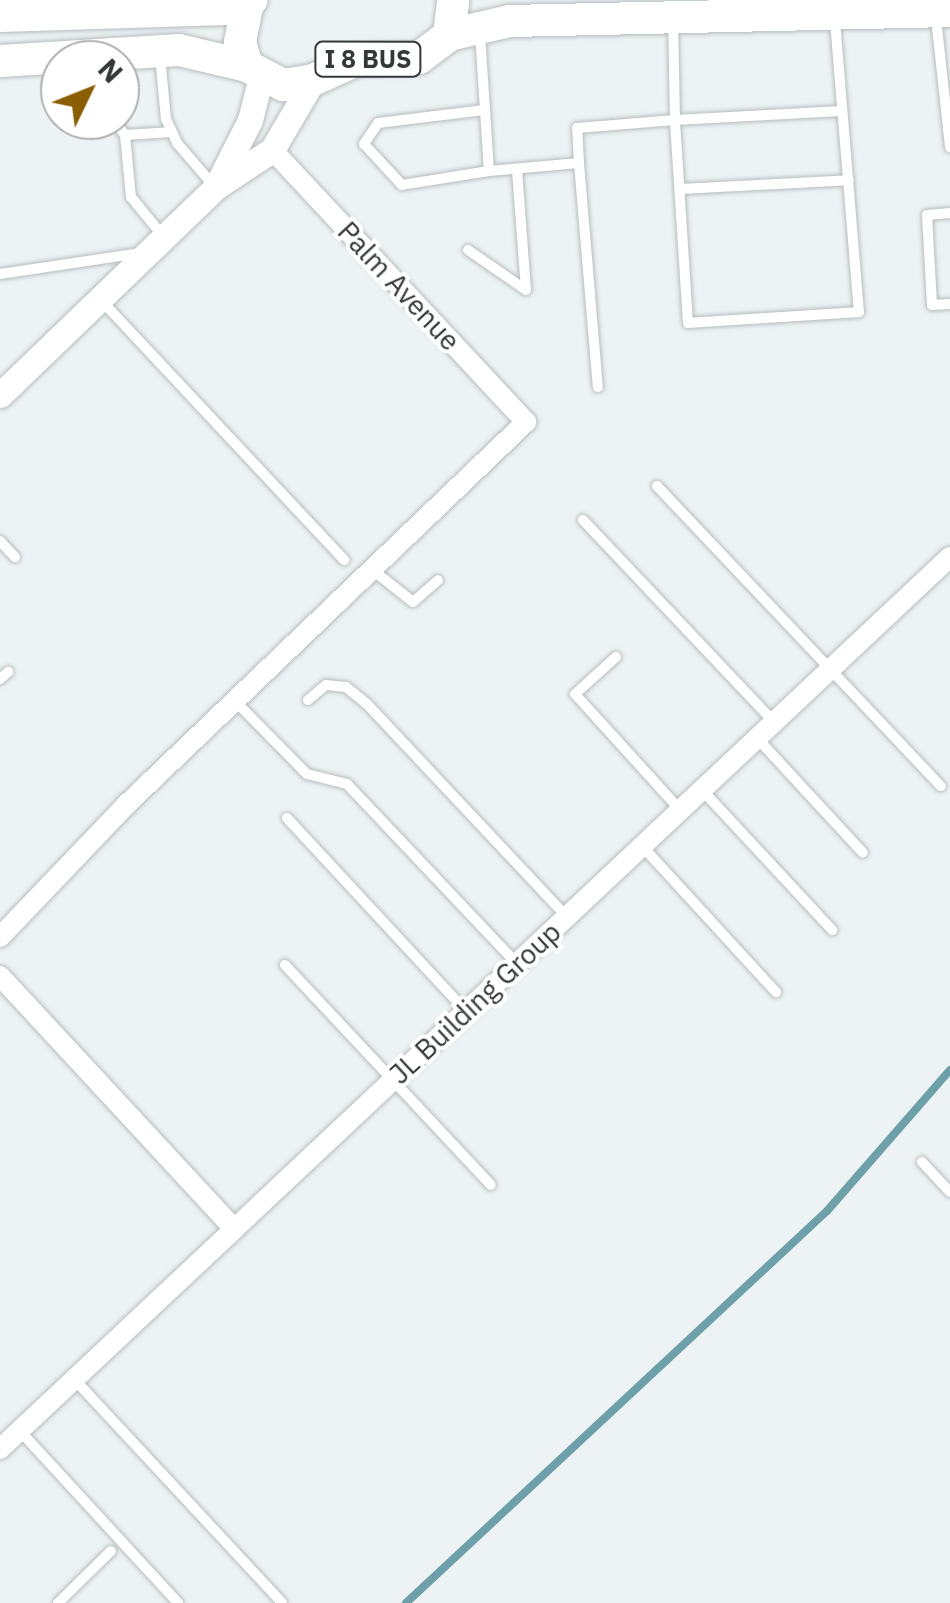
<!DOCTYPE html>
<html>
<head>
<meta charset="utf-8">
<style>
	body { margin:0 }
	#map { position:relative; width:950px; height:1603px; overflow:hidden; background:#edf3f4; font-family:"IBM Plex Sans",sans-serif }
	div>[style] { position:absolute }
	.stream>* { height:8px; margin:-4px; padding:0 4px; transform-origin:4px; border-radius:4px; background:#6ea0a9 }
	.roads { filter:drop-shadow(0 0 2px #b7bdbe) drop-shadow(0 0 2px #b7bdbe) }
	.service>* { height:10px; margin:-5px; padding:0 5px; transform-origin:5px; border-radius:5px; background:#fff }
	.minor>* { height:20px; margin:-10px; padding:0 10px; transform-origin:10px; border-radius:10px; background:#fff }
	.tertiary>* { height:25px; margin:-12.5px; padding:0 12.5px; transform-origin:12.5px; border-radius:12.5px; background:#fff }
	.primary>* { height:32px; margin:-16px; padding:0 16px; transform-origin:16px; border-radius:16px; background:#fff }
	span { translate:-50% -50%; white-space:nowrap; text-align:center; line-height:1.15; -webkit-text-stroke:8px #fff; paint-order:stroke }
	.shield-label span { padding:2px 8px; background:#fff; border:2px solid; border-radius:8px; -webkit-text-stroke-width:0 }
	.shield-label { font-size:25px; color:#353838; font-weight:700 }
	.street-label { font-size:28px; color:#353838 }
	.north { position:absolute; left:40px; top:40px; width:100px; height:100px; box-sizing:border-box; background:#fff; border:2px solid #aeafaf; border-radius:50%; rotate:47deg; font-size:28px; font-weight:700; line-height:40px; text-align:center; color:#353838 }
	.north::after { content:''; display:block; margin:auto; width:35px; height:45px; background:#8c5e04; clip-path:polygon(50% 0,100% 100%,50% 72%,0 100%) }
</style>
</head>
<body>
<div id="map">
	<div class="stream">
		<div style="left:406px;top:1603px;width:575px;rotate:-42.96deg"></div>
		<div style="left:827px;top:1211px;width:187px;rotate:-48.9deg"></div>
	</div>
	<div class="roads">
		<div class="service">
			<div style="left:936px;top:18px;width:130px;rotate:83.8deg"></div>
			<div style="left:835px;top:21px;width:292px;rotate:85.3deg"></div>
			<div style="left:859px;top:312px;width:171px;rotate:176.3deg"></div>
			<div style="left:688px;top:323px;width:203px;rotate:-93.7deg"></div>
			<div style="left:675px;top:120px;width:167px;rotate:-3.1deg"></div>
			<div style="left:480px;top:33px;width:138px;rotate:86.3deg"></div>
			<div style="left:489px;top:171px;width:88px;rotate:170.9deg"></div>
			<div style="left:402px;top:185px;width:56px;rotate:-132.8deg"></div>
			<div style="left:364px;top:144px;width:25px;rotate:-56deg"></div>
			<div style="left:378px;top:123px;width:107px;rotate:-7deg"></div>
			<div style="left:160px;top:56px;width:63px;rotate:84.6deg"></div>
			<div style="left:166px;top:119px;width:26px;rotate:65deg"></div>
			<div style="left:177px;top:143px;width:58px;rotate:49.2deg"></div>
			<div style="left:113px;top:120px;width:19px;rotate:51deg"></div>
			<div style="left:125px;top:135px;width:62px;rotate:84.5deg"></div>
			<div style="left:131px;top:197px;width:50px;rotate:50.6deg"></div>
			<div style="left:125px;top:135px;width:47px;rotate:-3.7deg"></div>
			<div style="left:579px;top:163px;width:225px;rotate:85.2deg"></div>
			<div style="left:489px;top:171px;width:90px;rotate:-5.1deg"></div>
			<div style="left:579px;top:163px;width:35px;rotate:-93deg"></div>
			<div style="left:577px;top:128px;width:98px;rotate:-4.7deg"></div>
			<div style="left:675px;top:120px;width:100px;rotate:-91.1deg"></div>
			<div style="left:680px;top:189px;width:169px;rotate:-3deg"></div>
			<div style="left:950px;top:213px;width:23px;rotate:175deg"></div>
			<div style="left:927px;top:215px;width:90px;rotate:86.8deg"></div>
			<div style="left:932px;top:305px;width:18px;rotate:-3deg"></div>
			<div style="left:468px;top:250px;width:70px;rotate:34.6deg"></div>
			<div style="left:526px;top:290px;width:121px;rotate:-94.3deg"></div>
			<div style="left:0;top:274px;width:143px;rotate:-8.5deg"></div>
			<div style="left:99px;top:298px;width:359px;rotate:46.9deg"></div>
			<div style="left:657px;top:486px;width:413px;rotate:46.6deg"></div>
			<div style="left:583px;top:520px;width:278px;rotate:46.6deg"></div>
			<div style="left:0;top:541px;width:22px;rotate:47deg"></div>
			<div style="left:375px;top:572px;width:48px;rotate:38.3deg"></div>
			<div style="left:413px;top:602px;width:33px;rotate:-41deg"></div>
			<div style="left:616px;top:657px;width:55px;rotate:137.9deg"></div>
			<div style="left:575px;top:694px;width:156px;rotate:47.8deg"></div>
			<div style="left:0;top:679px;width:11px;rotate:-41deg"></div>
			<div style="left:308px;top:700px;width:23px;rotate:-40deg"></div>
			<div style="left:326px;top:685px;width:20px;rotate:6deg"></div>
			<div style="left:346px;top:687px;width:27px;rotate:39deg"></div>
			<div style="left:367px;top:704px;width:292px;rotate:46.8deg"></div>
			<div style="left:236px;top:702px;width:101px;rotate:45.4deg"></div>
			<div style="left:307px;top:774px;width:41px;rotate:14deg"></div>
			<div style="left:347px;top:784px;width:248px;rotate:46.6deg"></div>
			<div style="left:757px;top:738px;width:156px;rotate:47.3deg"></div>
			<div style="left:703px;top:791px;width:190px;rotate:47.1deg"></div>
			<div style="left:287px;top:818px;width:263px;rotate:47.2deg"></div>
			<div style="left:643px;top:847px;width:197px;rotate:47.5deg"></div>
			<div style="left:285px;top:965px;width:301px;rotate:46.9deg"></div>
			<div style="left:922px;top:1162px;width:41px;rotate:47deg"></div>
			<div style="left:75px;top:1380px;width:304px;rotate:47.1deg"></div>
			<div style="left:20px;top:1431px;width:234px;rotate:47.4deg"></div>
			<div style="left:58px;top:1603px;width:74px;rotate:-44.5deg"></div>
		</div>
		<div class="minor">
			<div style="left:0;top:937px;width:182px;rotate:-46.3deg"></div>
			<div style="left:126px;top:805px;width:554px;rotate:-43.76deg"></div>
			<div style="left:526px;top:422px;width:372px;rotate:-133deg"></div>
			<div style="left:0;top:976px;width:345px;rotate:47.2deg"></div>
			<div style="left:0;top:1449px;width:1303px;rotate:-43.2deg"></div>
		</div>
		<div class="tertiary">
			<div style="left:261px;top:77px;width:44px;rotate:104.3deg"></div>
			<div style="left:250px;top:120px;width:75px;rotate:116.9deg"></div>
			<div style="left:216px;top:187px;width:67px;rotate:-33.5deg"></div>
			<div style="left:272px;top:150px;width:81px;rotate:-59.6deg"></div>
			<div style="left:0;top:395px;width:300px;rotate:-43.9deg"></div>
		</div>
		<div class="primary">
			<div style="left:248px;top:2px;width:41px;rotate:101.3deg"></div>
			<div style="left:240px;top:42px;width:25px;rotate:74deg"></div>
			<div style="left:247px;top:66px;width:41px;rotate:27.8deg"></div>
			<div style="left:283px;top:85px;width:30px;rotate:-9deg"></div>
			<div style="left:313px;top:80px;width:48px;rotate:-24.4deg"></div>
			<div style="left:357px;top:60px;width:62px;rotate:-1.8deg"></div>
			<div style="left:419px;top:58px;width:38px;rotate:-37deg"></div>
			<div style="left:449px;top:35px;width:35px;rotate:-83deg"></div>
			<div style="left:0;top:16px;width:225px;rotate:-1.8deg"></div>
			<div style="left:225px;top:9px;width:28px;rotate:-19deg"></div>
			<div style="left:449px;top:35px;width:63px;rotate:-12.9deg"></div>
			<div style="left:510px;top:21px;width:440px;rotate:-1.3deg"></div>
			<div style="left:0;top:61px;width:179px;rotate:-3.5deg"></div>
			<div style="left:179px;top:50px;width:70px;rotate:13.2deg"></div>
		</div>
	</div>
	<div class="shield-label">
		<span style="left:368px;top:59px">I 8 BUS</span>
	</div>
	<div class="street-label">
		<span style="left:399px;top:286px;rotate:47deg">Palm Avenue</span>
		<span style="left:475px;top:1003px;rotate:-43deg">JL Building Group</span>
	</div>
	<div class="north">N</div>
</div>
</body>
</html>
